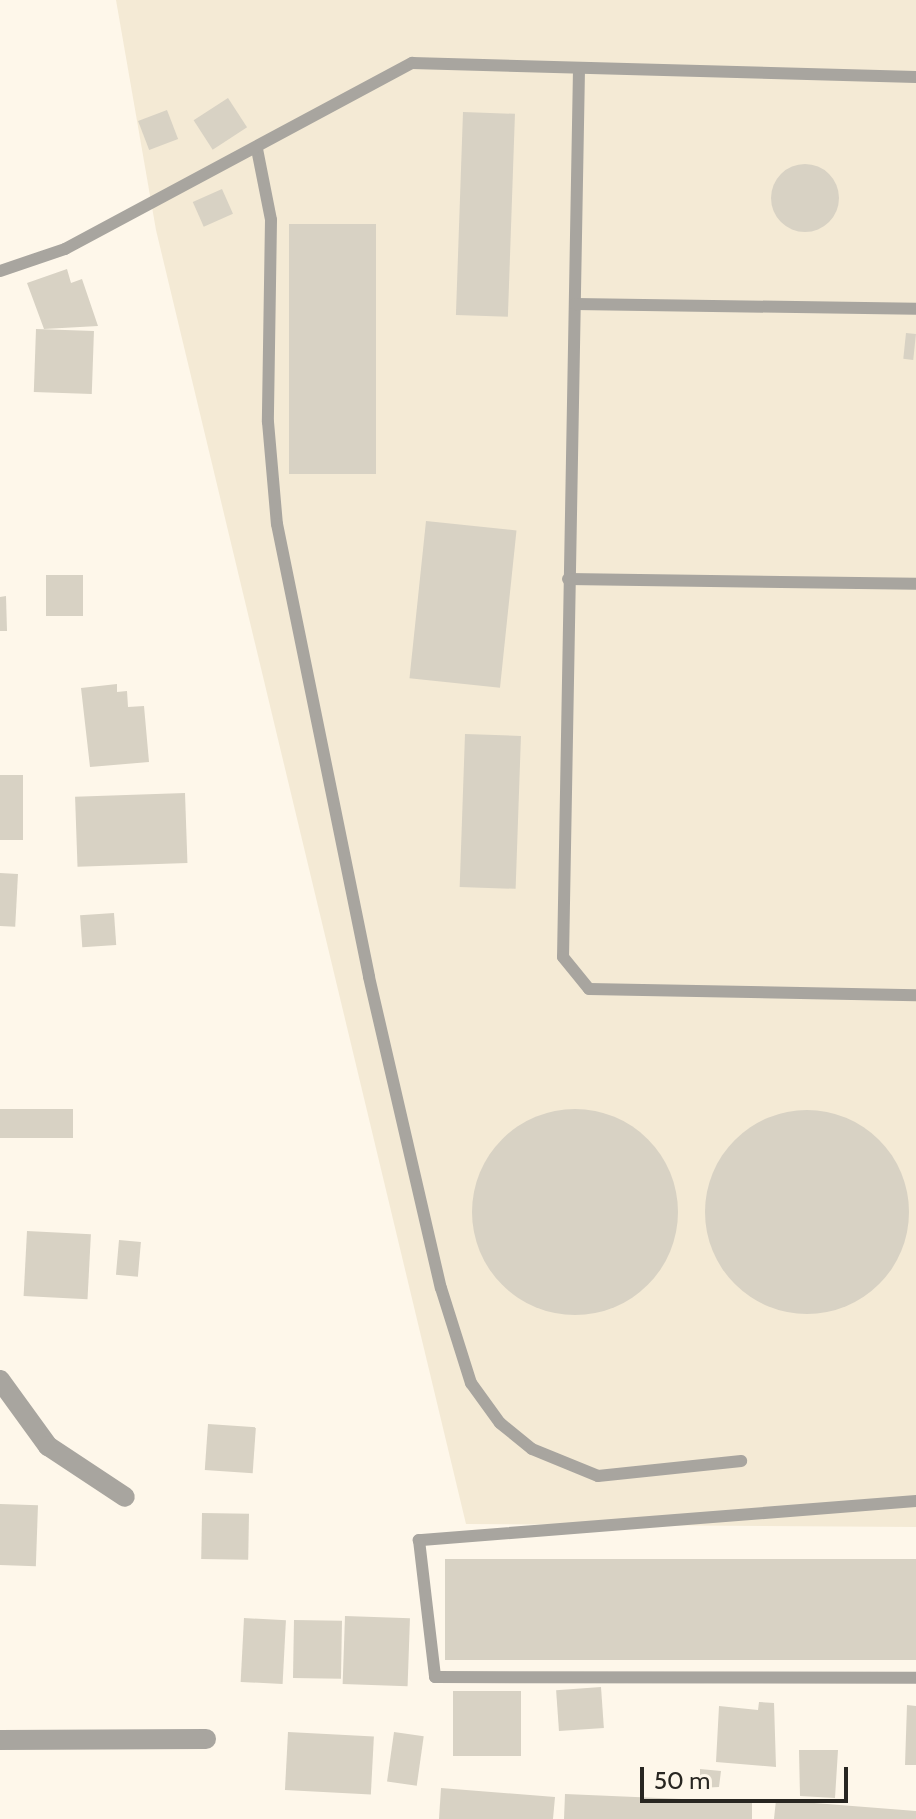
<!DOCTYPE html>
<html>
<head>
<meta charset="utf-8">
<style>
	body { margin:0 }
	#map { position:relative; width:916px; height:1819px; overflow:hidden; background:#fef7ea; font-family:Cabin,sans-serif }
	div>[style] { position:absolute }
	.built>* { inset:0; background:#f4ead5 }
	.building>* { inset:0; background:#d8d2c4; transform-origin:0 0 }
	.round { border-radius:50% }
	.service>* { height:12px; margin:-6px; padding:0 6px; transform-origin:6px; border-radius:6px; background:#a8a59f }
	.minor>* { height:20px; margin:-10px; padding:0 10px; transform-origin:10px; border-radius:10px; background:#a8a59f }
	span { translate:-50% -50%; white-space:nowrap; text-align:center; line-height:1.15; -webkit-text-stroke:6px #fef7ea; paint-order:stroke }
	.scale { position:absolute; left:640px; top:1767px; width:208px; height:36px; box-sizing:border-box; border:4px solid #282621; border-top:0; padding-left:10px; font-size:24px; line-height:28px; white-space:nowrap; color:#282621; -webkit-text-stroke:6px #fef7ea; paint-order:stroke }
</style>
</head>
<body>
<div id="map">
	<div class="built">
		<div style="clip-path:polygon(116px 0,916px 0,916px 1527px,466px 1524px,156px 230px)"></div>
	</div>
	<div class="building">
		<div style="left:228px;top:98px;width:35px;height:41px;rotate:57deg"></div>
		<div style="left:167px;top:110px;width:31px;height:31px;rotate:69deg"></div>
		<div style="left:463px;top:112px;width:52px;height:203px;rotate:2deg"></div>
		<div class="round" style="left:771px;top:164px;width:68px;height:68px"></div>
		<div style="left:222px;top:189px;width:27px;height:32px;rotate:66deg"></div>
		<div style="left:289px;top:224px;width:87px;height:250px"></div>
		<div style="clip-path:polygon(67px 269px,71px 283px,82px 279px,98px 326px,44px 329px,27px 283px)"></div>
		<div style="left:36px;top:329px;width:58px;height:63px;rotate:2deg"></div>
		<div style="left:906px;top:333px;width:10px;height:26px;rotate:6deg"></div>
		<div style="left:426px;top:521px;width:91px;height:158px;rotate:6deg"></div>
		<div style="left:46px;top:575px;width:37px;height:41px"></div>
		<div style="clip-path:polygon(6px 596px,7px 631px,0 631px,0 597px)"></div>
		<div style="clip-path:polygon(117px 684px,117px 692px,127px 691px,128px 707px,144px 706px,149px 762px,90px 767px,81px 688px)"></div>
		<div style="left:465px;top:734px;width:56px;height:153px;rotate:2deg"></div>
		<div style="left:0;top:775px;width:23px;height:65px"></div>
		<div style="left:185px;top:793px;width:70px;height:110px;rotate:88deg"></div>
		<div style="left:0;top:873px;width:18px;height:53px;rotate:3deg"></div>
		<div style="left:114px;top:913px;width:32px;height:34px;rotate:86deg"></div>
		<div style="left:0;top:1109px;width:73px;height:29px"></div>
		<div class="round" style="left:472px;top:1109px;width:206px;height:206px"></div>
		<div class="round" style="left:705px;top:1110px;width:204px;height:204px"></div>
		<div style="left:27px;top:1231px;width:64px;height:65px;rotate:3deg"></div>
		<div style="left:119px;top:1240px;width:22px;height:35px;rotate:5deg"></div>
		<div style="left:208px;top:1424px;width:48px;height:46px;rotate:4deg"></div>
		<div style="left:0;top:1504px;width:38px;height:61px;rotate:2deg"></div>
		<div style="left:202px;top:1513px;width:47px;height:46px;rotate:1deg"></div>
		<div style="left:916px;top:1559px;width:101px;height:471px;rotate:90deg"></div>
		<div style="left:345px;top:1616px;width:65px;height:68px;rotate:2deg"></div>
		<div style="left:244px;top:1618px;width:42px;height:64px;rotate:3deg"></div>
		<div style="left:294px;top:1620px;width:48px;height:58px;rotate:1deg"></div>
		<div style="left:601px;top:1687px;width:41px;height:45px;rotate:86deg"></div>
		<div style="left:453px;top:1691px;width:68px;height:65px"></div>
		<div style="clip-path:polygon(759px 1702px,774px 1703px,776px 1767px,716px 1762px,719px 1706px,758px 1710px)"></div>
		<div style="clip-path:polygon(907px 1705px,916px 1706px,916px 1765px,905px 1765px)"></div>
		<div style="left:288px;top:1732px;width:86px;height:58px;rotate:3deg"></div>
		<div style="left:394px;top:1732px;width:30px;height:50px;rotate:8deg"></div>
		<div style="clip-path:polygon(799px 1750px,838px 1750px,835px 1798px,800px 1796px)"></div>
		<div style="clip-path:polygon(700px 1769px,721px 1771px,719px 1787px,700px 1788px)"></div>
		<div style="clip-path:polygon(441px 1788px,555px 1797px,553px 1819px,439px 1819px)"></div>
		<div style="clip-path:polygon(565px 1794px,752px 1802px,752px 1819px,564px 1819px)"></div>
		<div style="clip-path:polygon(776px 1800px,916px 1811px,916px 1819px,774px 1819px)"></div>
	</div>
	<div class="service">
		<div style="left:579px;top:69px;width:888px;rotate:91.03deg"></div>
		<div style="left:563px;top:957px;width:41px;rotate:50.9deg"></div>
		<div style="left:589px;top:989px;width:327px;rotate:1.1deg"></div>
		<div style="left:257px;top:149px;width:72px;rotate:78.8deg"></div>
		<div style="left:271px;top:220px;width:202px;rotate:90.9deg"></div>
		<div style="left:268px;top:422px;width:102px;rotate:85deg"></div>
		<div style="left:277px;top:524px;width:462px;rotate:78.5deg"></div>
		<div style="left:369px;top:977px;width:319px;rotate:77deg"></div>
		<div style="left:441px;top:1288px;width:100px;rotate:72.5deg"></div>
		<div style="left:471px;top:1383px;width:49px;rotate:54.1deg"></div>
		<div style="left:500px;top:1423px;width:41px;rotate:39.1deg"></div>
		<div style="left:532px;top:1449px;width:71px;rotate:22.2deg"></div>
		<div style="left:598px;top:1476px;width:144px;rotate:-6deg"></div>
		<div style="left:0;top:271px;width:69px;rotate:-18.7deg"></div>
		<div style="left:65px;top:249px;width:394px;rotate:-28.2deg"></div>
		<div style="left:412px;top:63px;width:504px;rotate:1.59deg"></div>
		<div style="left:575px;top:304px;width:341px;rotate:0.8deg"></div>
		<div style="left:568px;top:579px;width:348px;rotate:0.8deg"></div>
		<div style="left:916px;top:1501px;width:499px;rotate:175.5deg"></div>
		<div style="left:419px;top:1540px;width:138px;rotate:83.3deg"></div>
		<div style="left:435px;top:1677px;width:481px;rotate:0.1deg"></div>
	</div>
	<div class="minor">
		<div style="left:0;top:1380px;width:82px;rotate:54deg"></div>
		<div style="left:48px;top:1446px;width:92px;rotate:33.5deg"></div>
		<div style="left:0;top:1740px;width:206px;rotate:-0.3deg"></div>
	</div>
	<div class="scale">50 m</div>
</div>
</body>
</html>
